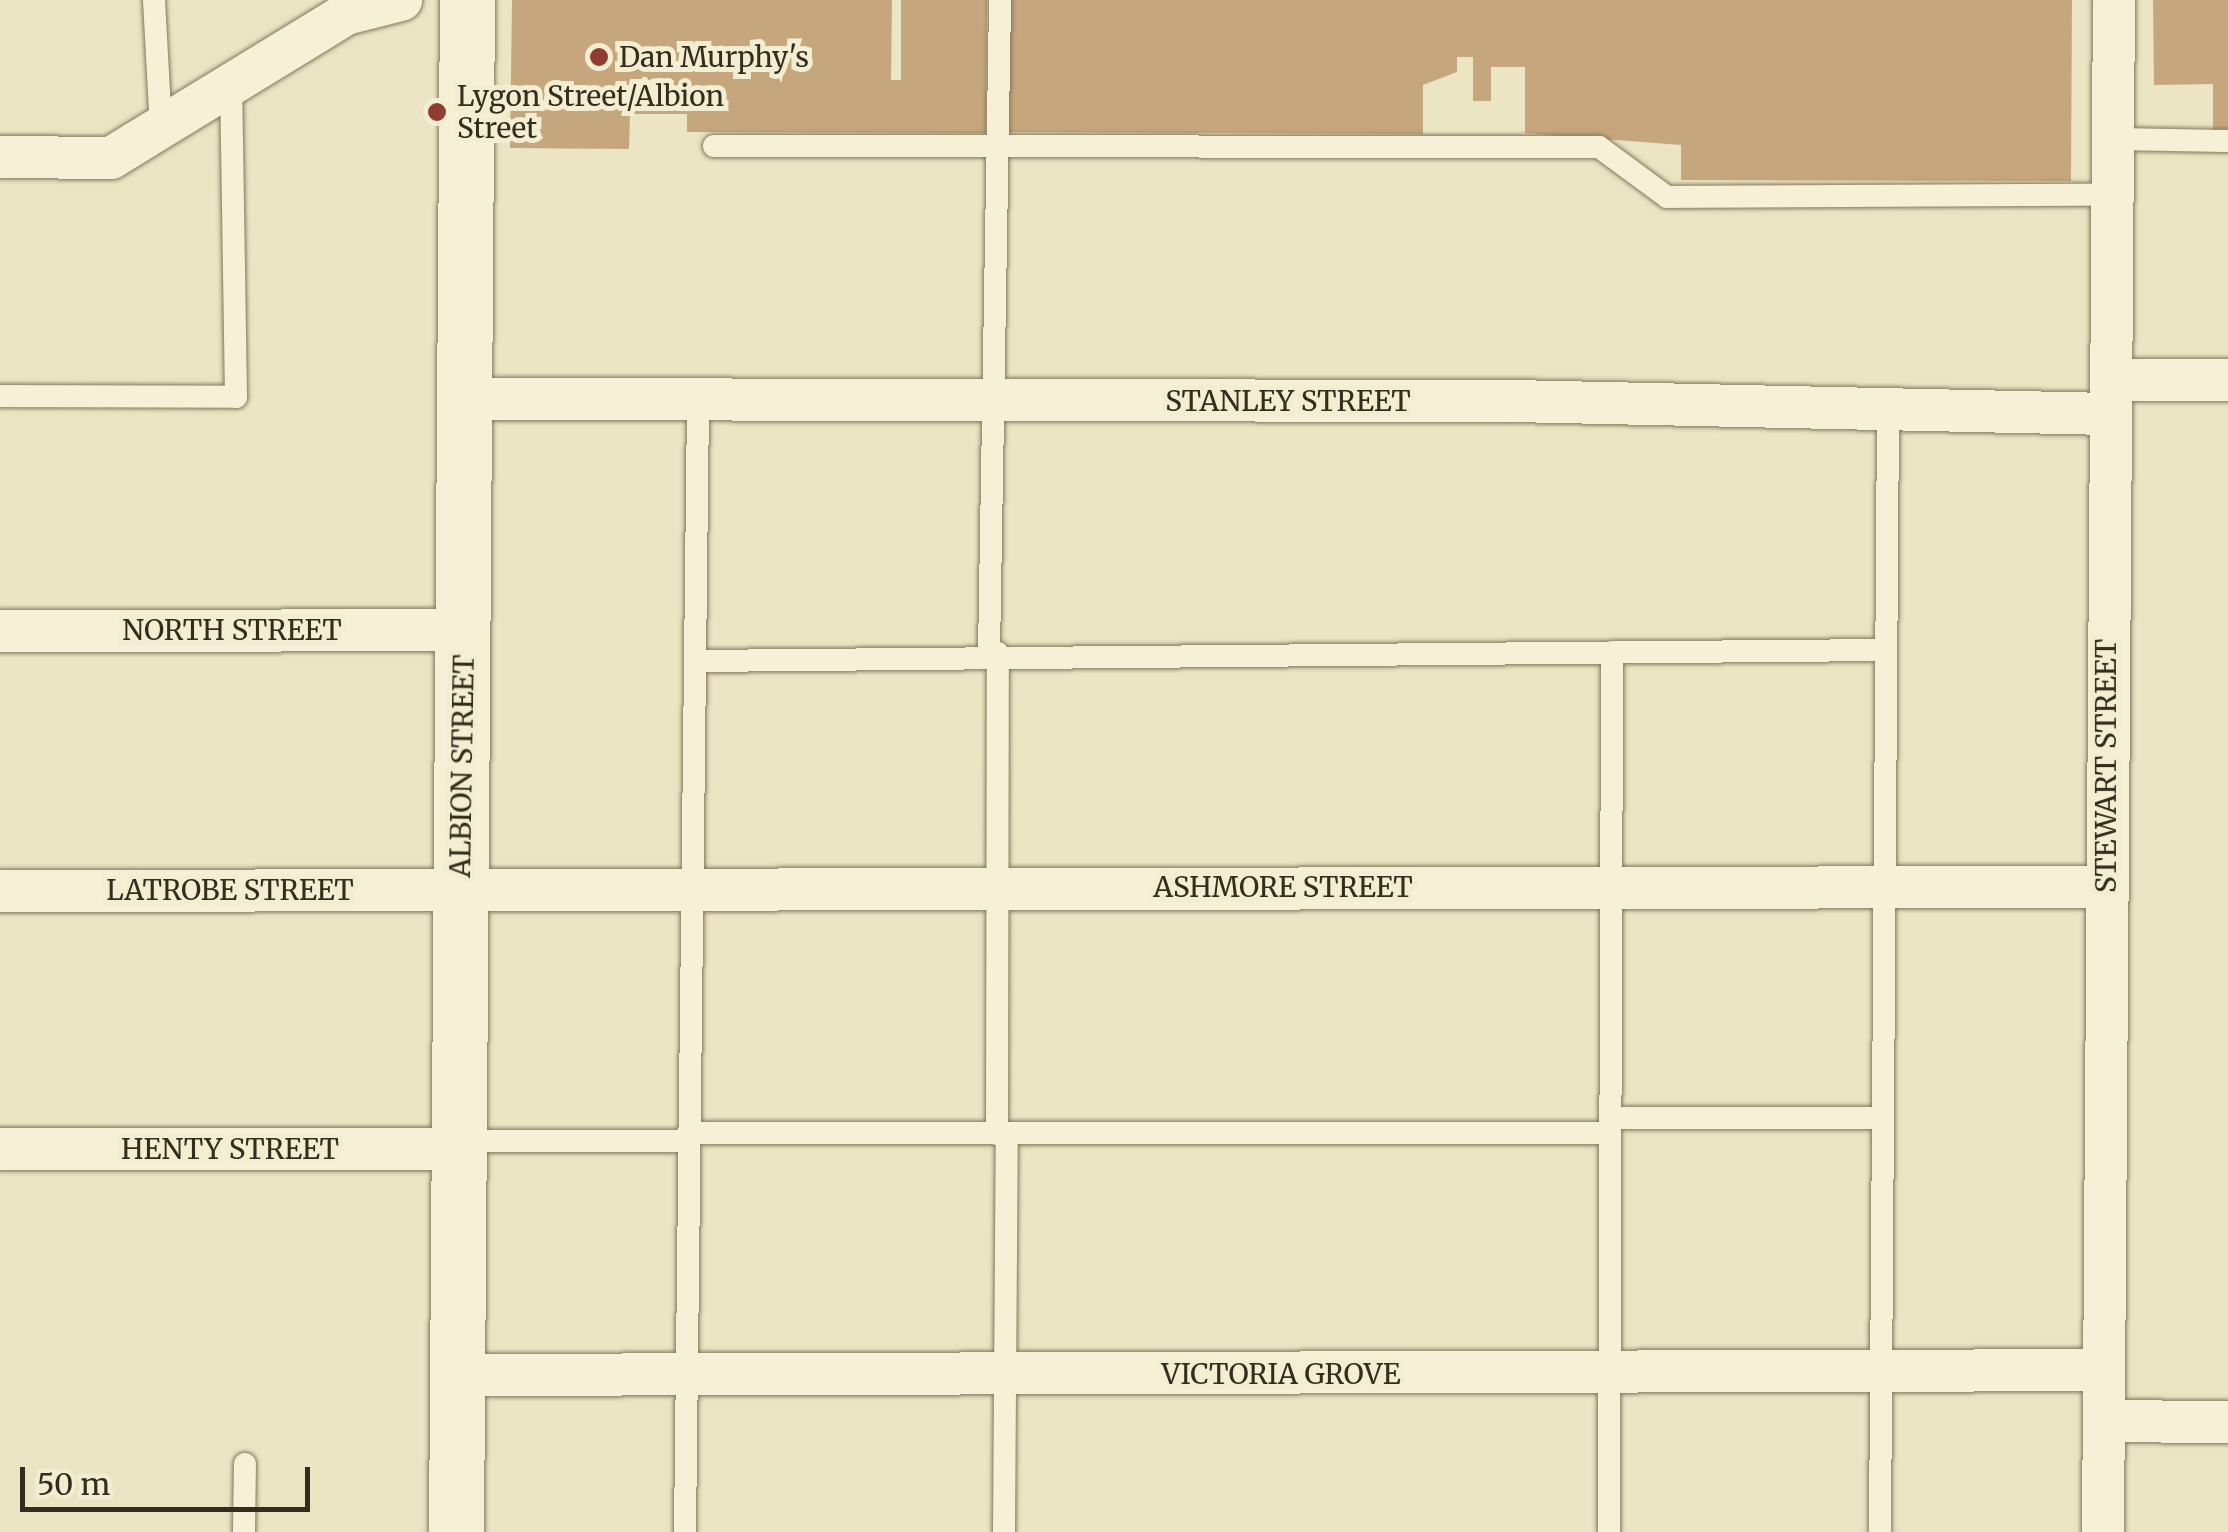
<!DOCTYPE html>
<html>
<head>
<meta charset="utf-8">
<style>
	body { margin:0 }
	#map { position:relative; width:2228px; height:1532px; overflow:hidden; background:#ebe5c3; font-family:Merriweather,serif }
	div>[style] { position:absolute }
	.building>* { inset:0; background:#c6a67c }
	.roads { filter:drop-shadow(0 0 2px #84775b) drop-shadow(0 0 2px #84775b) }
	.service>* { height:22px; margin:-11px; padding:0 11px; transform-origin:11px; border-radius:11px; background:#f6f1d6 }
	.minor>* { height:42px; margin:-21px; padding:0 21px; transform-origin:21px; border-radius:21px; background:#f6f1d6 }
	.tertiary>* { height:55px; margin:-27.5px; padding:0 27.5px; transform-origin:27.5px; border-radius:27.5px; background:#f6f1d6 }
	.dots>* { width:28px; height:28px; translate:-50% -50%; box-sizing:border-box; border:5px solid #f3eed2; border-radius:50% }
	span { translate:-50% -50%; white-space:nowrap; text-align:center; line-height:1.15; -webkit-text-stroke:10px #f3eed2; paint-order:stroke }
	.poi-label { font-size:28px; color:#352c1e }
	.left { translate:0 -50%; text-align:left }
	.street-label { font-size:28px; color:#352c1e }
	.scale { position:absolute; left:20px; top:1467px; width:290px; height:45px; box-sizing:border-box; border:5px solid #352c1e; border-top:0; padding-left:12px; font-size:30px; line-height:35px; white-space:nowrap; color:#352c1e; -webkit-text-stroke:8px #f3eed2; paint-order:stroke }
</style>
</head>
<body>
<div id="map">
	<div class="building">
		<div style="clip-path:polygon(512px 0,892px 0,891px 80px,901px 80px,901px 0,987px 0,986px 133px,687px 132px,687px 114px,630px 114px,629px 149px,510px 148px)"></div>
		<div style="clip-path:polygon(1006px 0,2072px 0,2071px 181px,1681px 180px,1681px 145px,1525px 133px,1525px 67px,1491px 67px,1491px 101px,1473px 101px,1473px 57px,1457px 57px,1457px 72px,1423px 85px,1423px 134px,1006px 132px)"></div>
		<div style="clip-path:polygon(2153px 0,2228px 0,2228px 129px,2213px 130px,2213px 84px,2154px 85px)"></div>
	</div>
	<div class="roads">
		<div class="service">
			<div style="left:154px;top:0;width:130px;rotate:86.9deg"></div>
			<div style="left:2113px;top:139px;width:115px;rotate:1deg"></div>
			<div style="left:714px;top:146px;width:885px;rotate:0.06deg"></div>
			<div style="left:1599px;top:147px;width:84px;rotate:36.3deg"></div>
			<div style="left:1667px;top:197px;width:445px;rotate:-0.3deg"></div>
			<div style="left:0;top:396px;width:236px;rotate:0.2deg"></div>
			<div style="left:236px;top:397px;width:310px;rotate:-90.9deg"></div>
			<div style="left:989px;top:653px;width:653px;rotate:-89.03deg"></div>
			<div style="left:695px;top:661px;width:1190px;rotate:-0.53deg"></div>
			<div style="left:1610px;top:1118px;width:273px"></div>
			<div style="left:688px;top:1133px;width:922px"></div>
			<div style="left:997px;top:1134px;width:481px;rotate:-89.9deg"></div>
			<div style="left:459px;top:1141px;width:230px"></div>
			<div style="left:244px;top:1532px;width:68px;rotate:-89.2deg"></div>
			<div style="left:685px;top:1532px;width:1137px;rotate:-89.34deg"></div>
			<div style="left:1004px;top:1532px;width:399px;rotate:-89.6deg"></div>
			<div style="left:1609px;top:1532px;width:880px;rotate:-89.8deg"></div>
			<div style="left:1880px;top:1532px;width:1118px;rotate:-89.59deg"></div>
		</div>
		<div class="minor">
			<div style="left:0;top:157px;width:111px;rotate:0.5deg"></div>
			<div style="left:111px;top:158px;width:276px;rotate:-31.5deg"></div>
			<div style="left:346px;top:14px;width:57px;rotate:-14.3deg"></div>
			<div style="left:2114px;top:380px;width:114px"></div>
			<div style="left:469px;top:399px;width:1044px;rotate:0.11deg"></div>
			<div style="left:1513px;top:401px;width:594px;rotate:1.25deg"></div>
			<div style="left:0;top:631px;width:464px;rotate:-0.1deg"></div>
			<div style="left:0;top:891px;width:2106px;rotate:-0.11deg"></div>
			<div style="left:0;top:1149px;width:459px"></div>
			<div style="left:459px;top:1375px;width:1643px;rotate:-0.17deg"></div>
			<div style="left:2104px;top:1421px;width:124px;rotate:0.5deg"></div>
			<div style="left:2103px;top:1532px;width:1532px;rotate:-89.59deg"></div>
		</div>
		<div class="tertiary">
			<div style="left:456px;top:1532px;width:1532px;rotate:-89.59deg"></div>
		</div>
	</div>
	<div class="dots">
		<div style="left:599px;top:57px;background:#8e3d30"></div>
		<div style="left:437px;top:112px;background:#8e3d30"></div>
	</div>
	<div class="poi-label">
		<span class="left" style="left:619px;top:57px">Dan Murphy's</span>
		<span class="left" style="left:457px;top:112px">Lygon Street/Albion<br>Street</span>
	</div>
	<div class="street-label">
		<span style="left:1288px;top:401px">STANLEY STREET</span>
		<span style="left:232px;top:630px">NORTH STREET</span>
		<span style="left:462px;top:766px;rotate:-89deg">ALBION STREET</span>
		<span style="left:2106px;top:766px;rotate:-90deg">STEWART STREET</span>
		<span style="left:1283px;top:887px">ASHMORE STREET</span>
		<span style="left:230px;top:890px">LATROBE STREET</span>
		<span style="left:230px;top:1149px">HENTY STREET</span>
		<span style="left:1281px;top:1374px">VICTORIA GROVE</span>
	</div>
	<div class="scale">50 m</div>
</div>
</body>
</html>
